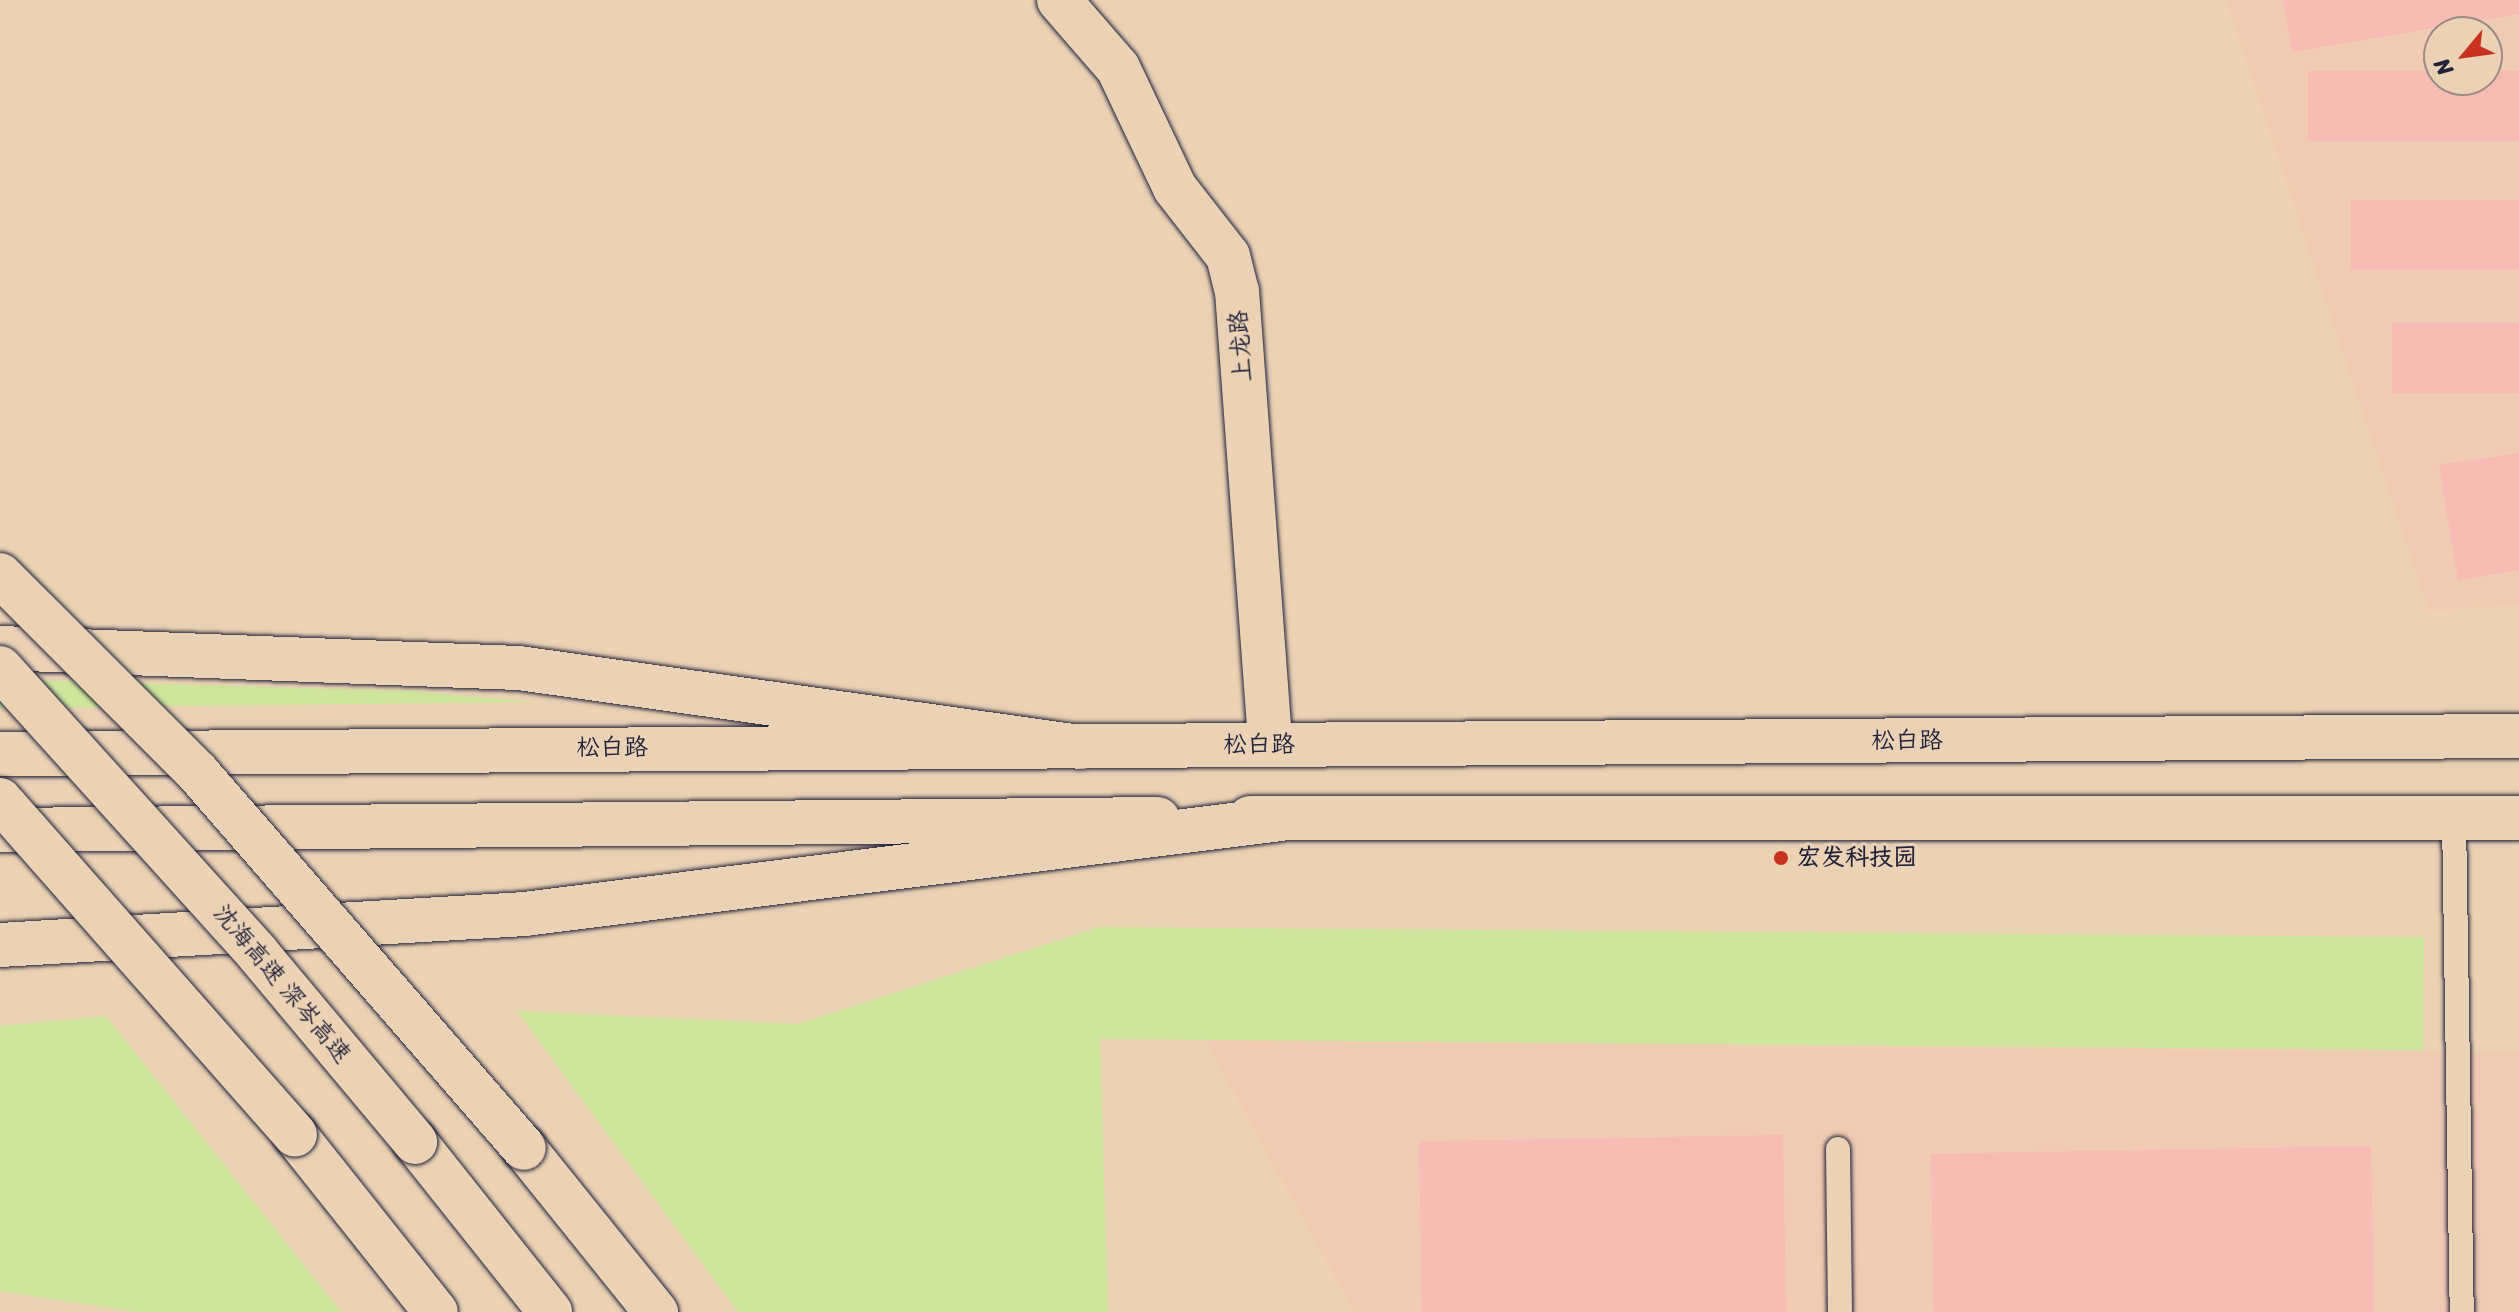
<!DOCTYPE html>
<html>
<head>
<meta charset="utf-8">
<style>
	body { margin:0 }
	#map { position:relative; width:2519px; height:1312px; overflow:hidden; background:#ecd2b4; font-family:Sriracha,"LXGW WenKai TC",sans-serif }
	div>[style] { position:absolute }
	.built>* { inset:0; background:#efcbb3 }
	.green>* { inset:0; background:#cee69c }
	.building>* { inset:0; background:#f6bbb2; transform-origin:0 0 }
	.roads { filter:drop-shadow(0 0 2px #22223b) drop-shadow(0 0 2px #22223b) }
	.lane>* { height:24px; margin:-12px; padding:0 12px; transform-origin:12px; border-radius:12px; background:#ecd2b4 }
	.street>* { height:44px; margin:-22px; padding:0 22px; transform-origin:22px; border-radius:22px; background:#ecd2b4 }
	.primary>* { height:44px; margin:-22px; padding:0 22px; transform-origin:22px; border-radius:22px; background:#ecd2b4 }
	.highway>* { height:44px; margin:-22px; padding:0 22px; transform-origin:22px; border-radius:22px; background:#ecd2b4 }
	.bridges { filter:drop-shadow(0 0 2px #22223b) drop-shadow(0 0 2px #22223b) }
	.highway-bridge>* { height:44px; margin:-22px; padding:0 22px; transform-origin:22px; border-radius:22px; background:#ecd2b4 }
	.dots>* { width:22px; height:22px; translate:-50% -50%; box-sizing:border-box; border:4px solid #ecd2b4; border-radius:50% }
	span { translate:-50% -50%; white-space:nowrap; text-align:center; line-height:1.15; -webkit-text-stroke:6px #ecd2b4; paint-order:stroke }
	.street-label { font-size:24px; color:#22223b }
	.poi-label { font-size:24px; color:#22223b; font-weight:700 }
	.left { translate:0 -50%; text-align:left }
	.north { position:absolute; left:2423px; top:16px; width:80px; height:80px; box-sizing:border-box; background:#ecd2b4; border:2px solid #9b8c84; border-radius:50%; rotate:241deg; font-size:22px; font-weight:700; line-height:32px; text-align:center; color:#22223b }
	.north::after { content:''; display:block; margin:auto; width:28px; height:36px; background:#c8321e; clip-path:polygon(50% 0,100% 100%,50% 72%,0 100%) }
</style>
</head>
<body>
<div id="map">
	<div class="built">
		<div style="clip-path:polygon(evenodd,2226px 0,2519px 0,2519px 605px,2428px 611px,2226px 0,2439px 32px,2487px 32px,2487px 80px,2439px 80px,2439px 32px)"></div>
		<div style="clip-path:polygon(1205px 1040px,2519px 1053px,2519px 1312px,1354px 1312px)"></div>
	</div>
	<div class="green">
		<div style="clip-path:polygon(0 679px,411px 691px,537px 702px,0 708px)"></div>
		<div style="clip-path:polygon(1100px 927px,2424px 937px,2423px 1050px,1100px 1039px,1108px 1312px,738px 1312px,517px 1011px,798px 1024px)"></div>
		<div style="clip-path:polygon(106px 1016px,322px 1288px,341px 1312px,136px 1312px,0 1291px,0 1026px)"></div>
	</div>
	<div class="building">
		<div style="clip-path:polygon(2283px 0,2519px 0,2519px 14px,2292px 52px)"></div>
		<div style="left:2519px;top:71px;width:70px;height:211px;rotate:90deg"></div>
		<div style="left:2519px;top:200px;width:70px;height:168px;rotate:90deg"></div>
		<div style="left:2519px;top:323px;width:70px;height:127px;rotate:90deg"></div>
		<div style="clip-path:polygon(2519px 453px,2519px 570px,2458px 580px,2439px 465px)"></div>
		<div style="left:1783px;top:1135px;width:177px;height:364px;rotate:89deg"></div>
		<div style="left:2371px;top:1146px;width:166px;height:440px;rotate:89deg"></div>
	</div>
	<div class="roads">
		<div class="lane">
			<div style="left:2454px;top:818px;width:494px;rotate:89.1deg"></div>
			<div style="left:1838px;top:1149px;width:163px;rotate:89.3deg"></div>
		</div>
		<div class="street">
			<div style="left:1059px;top:0;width:90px;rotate:49.1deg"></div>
			<div style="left:1118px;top:68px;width:133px;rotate:64.6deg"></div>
			<div style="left:1175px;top:188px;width:86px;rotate:52.1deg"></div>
			<div style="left:1228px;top:256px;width:36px;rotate:76deg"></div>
			<div style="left:1237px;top:291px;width:455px;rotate:85.8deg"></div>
		</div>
		<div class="primary">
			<div style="left:0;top:754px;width:2519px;rotate:-0.41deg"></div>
			<div style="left:1250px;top:818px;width:1269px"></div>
			<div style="left:0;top:830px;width:1158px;rotate:-0.54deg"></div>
		</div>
		<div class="highway">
			<div style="left:0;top:648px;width:519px;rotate:2.21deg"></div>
			<div style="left:519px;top:668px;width:567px;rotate:8.02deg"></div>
			<div style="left:0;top:945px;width:526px;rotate:-3.38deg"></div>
			<div style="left:525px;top:914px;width:769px;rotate:-7.17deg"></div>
			<div style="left:295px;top:1135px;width:226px;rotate:51.5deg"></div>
			<div style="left:415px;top:1142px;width:217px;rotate:51.5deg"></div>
			<div style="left:524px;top:1148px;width:211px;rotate:51.2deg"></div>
		</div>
	</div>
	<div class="bridges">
		<div class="highway-bridge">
			<div style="left:0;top:575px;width:279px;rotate:45deg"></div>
			<div style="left:197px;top:772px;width:498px;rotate:49deg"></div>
			<div style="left:0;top:668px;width:385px;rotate:47.9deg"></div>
			<div style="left:258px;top:954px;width:245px;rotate:50.1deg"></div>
			<div style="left:0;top:800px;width:446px;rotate:48.6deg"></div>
		</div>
	</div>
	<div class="dots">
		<div style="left:1781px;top:858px;background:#c8321e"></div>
	</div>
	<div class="street-label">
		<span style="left:1241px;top:346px;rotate:-94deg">上龙路</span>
		<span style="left:1907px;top:741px">松白路</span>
		<span style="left:1259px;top:745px">松白路</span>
		<span style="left:612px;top:748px">松白路</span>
		<span style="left:282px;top:984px;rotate:50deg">沈海高速 深岑高速</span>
	</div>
	<div class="poi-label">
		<span class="left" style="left:1797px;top:858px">宏发科技园</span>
	</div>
	<div class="north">N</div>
</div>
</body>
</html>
